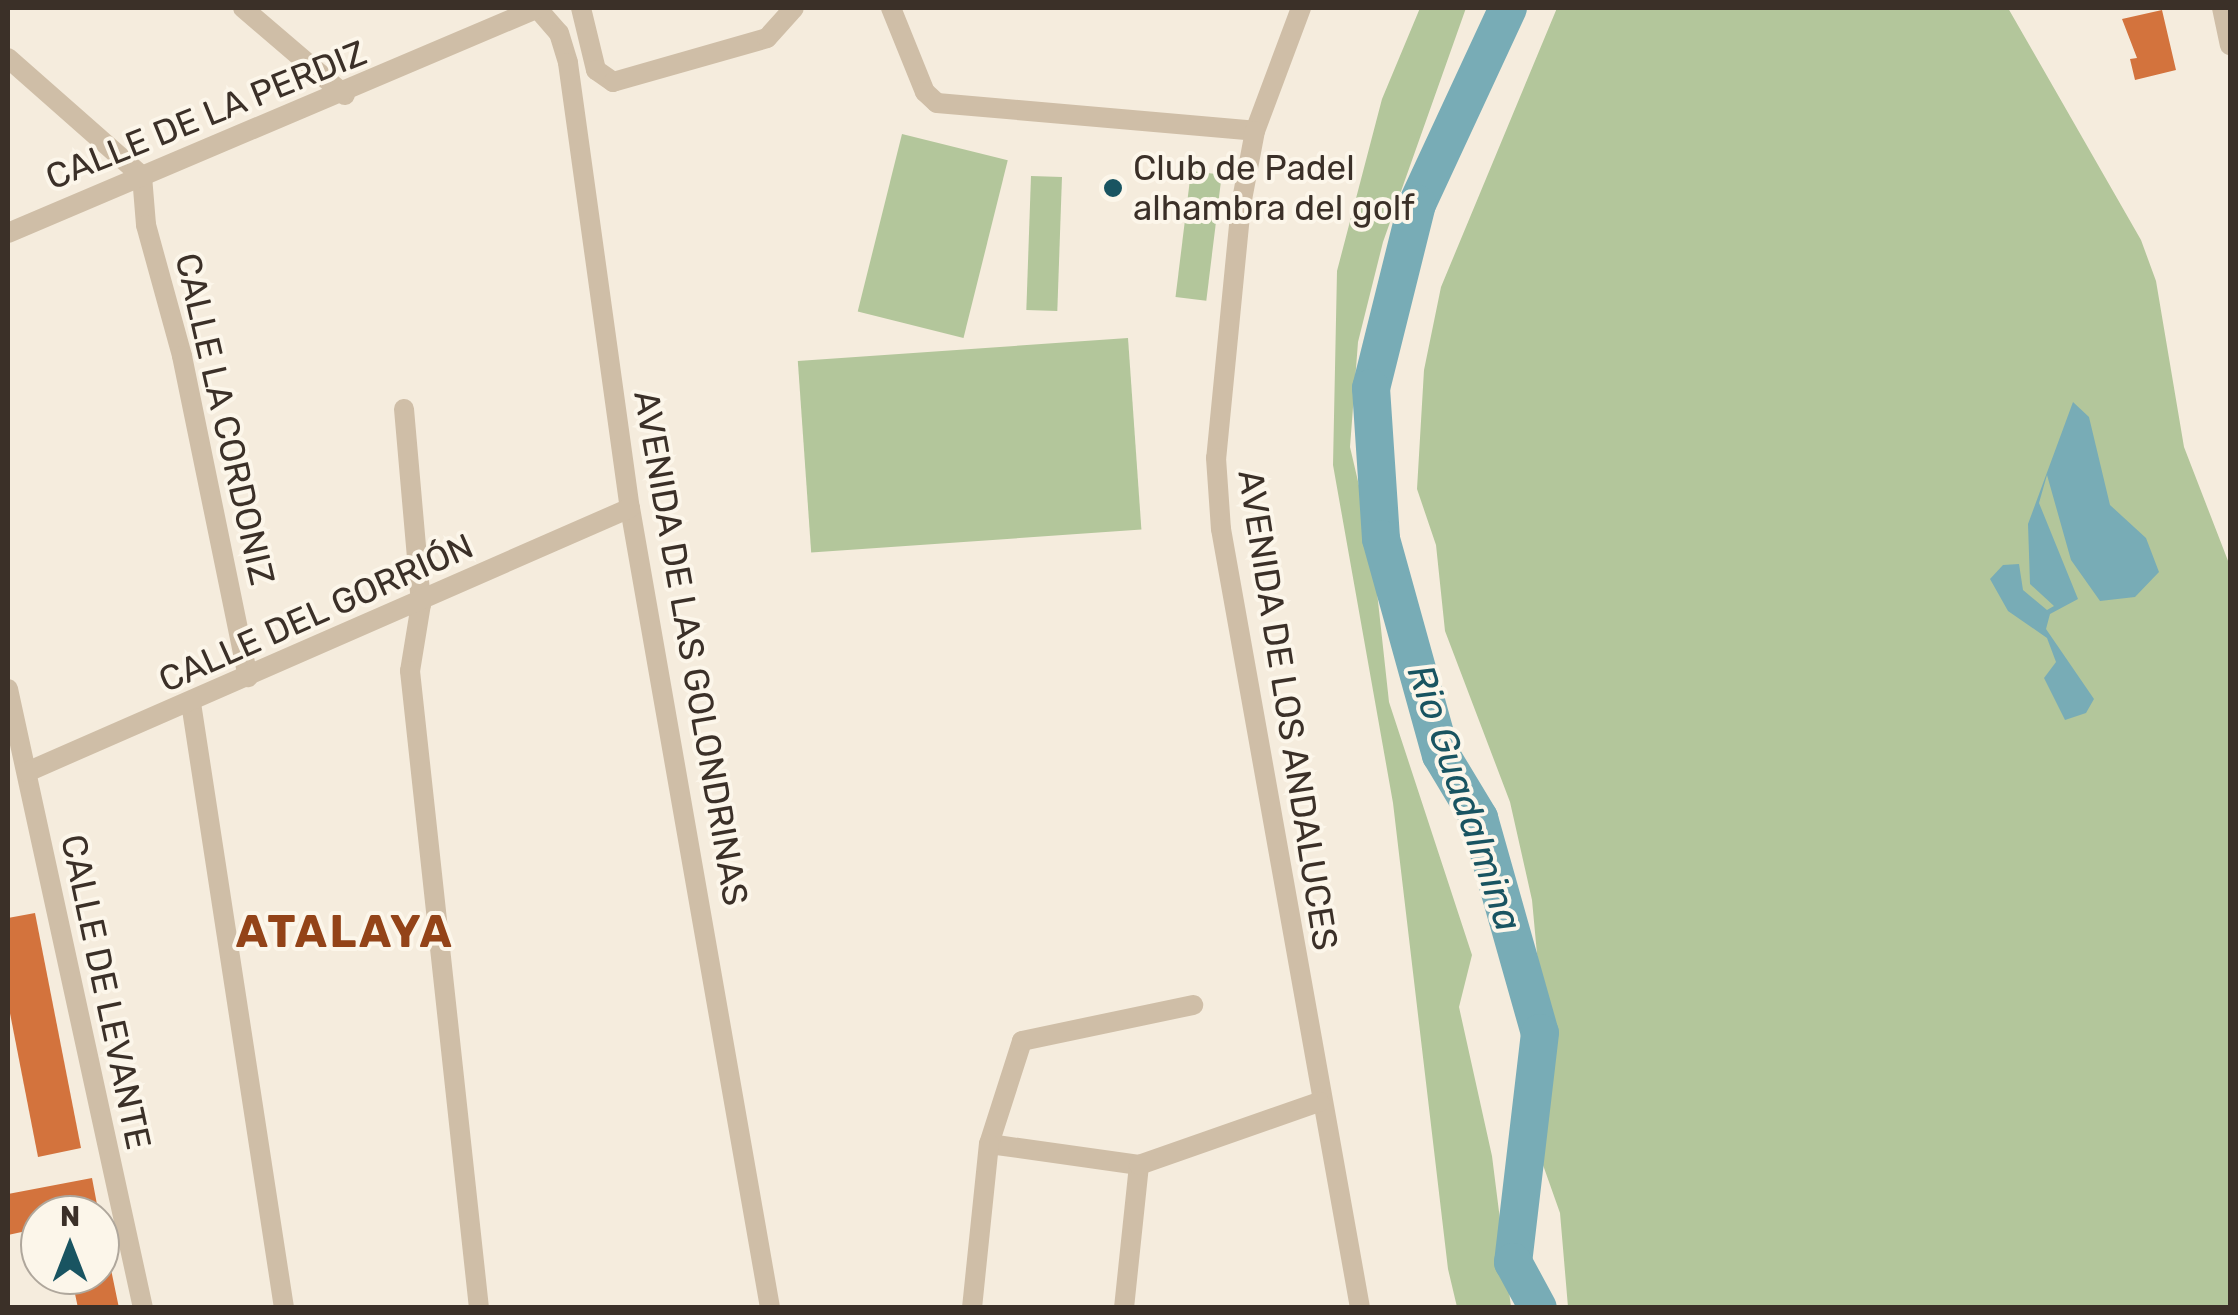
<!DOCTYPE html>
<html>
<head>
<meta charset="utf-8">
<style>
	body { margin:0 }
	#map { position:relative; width:2238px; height:1315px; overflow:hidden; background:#f5ecdd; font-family:Rubik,sans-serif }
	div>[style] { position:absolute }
	.green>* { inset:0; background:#b3c69b; transform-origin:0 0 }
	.water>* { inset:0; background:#78acb6 }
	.river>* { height:38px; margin:-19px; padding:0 19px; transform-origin:19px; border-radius:19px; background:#78acb6 }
	.building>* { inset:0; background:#d3733d }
	.minor>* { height:20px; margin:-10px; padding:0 10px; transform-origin:10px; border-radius:10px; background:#cfbea7 }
	.dots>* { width:28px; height:28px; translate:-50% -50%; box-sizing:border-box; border:5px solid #fcf6ea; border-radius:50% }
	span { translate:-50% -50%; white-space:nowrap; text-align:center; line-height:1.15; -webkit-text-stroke:8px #fcf6ea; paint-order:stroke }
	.street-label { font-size:35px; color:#3b3028 }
	.poi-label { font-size:35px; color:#3b3028 }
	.left { translate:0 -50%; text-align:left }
	.water-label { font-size:38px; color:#195461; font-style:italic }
	.district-label { font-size:45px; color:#934318; font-weight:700; letter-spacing:2.5px }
	.frame { position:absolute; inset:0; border:10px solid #3b3028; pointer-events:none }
	.north { position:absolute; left:20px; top:1195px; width:100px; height:100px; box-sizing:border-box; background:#fcf6ea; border:2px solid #afa79c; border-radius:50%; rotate:0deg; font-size:28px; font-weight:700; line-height:40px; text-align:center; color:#3b3028 }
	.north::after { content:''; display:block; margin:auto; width:35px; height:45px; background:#195461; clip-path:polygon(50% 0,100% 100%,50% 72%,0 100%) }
</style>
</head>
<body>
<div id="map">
	<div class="green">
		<div style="clip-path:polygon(1420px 8px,1466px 8px,1383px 242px,1358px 342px,1350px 447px,1371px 537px,1389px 702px,1472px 955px,1459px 1007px,1492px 1156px,1511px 1307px,1457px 1307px,1448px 1269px,1393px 803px,1333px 465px,1337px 271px,1382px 99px)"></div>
		<div style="clip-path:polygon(1557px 8px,2008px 8px,2141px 240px,2156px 281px,2184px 447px,2230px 566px,2230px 1307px,1568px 1307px,1560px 1213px,1543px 1165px,1549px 1083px,1532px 900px,1510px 802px,1445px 631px,1436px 545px,1417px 489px,1424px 370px,1441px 287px)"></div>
		<div style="left:902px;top:134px;width:109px;height:183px;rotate:14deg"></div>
		<div style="left:1191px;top:171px;width:31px;height:127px;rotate:7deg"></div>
		<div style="left:1031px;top:176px;width:31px;height:134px;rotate:2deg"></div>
		<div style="left:1128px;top:338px;width:192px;height:331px;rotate:86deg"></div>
	</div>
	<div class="water">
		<div style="clip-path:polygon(2073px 402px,2089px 417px,2110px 505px,2146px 538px,2159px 572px,2135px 597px,2100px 601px,2071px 560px,2047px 475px,2039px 503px,2078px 599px,2050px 614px,2046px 629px,2094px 699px,2086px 713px,2065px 720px,2044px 678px,2056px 662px,2047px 638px,2008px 611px,1990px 579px,2003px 565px,2019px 564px,2023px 590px,2047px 610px,2054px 606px,2030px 584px,2028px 524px)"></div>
	</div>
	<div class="river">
		<div style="left:1508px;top:8px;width:216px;rotate:114.9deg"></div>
		<div style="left:1417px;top:204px;width:190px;rotate:104deg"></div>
		<div style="left:1371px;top:388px;width:151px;rotate:86.2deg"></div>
		<div style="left:1381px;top:539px;width:224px;rotate:74.5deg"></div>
		<div style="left:1441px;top:755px;width:74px;rotate:58.9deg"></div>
		<div style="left:1479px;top:818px;width:223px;rotate:74.2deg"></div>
		<div style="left:1540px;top:1033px;width:231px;rotate:96.7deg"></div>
		<div style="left:1513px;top:1262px;width:52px;rotate:61.5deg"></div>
	</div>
	<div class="building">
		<div style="clip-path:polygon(2162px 10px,2176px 70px,2135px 80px,2130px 59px,2137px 58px,2122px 19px)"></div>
		<div style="clip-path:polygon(35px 913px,81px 1148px,38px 1157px,8px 1003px,8px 918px)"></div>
		<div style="clip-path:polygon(92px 1178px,99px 1215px,40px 1215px,40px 1228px,8px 1235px,8px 1194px)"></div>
		<div style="clip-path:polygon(102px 1226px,119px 1308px,78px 1308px,71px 1275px,100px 1275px)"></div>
	</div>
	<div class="minor">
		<div style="left:243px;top:8px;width:134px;rotate:40.5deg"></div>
		<div style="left:537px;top:8px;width:33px;rotate:49deg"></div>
		<div style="left:559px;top:33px;width:31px;rotate:73deg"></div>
		<div style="left:568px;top:63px;width:449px;rotate:82.1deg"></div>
		<div style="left:630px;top:508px;width:812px;rotate:80.07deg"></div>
		<div style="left:581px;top:8px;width:64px;rotate:76.4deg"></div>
		<div style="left:596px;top:70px;width:21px;rotate:35deg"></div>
		<div style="left:613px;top:82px;width:160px;rotate:-15.9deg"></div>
		<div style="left:767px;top:38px;width:40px;rotate:-48deg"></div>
		<div style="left:891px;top:8px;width:91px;rotate:68deg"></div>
		<div style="left:925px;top:92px;width:16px;rotate:43deg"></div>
		<div style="left:937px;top:103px;width:319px;rotate:5deg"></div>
		<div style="left:1301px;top:8px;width:131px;rotate:110.5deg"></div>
		<div style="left:1255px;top:131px;width:75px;rotate:100.7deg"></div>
		<div style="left:1241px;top:205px;width:254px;rotate:95.6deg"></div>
		<div style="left:1216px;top:458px;width:71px;rotate:86deg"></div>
		<div style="left:1221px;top:529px;width:791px;rotate:79.88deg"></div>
		<div style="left:2222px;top:8px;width:38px;rotate:78deg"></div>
		<div style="left:8px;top:58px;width:179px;rotate:41.4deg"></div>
		<div style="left:142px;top:176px;width:49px;rotate:85.3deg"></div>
		<div style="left:146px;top:225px;width:136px;rotate:74.6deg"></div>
		<div style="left:182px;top:356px;width:328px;rotate:78.4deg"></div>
		<div style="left:8px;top:233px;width:576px;rotate:-23deg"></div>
		<div style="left:404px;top:409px;width:196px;rotate:85deg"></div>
		<div style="left:421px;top:604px;width:68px;rotate:99.3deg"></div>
		<div style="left:410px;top:671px;width:641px;rotate:83.82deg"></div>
		<div style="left:8px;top:689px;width:634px;rotate:77.7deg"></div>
		<div style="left:191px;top:703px;width:612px;rotate:81.26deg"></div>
		<div style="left:27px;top:772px;width:658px;rotate:-23.64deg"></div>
		<div style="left:1139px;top:1165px;width:151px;rotate:-172deg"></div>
		<div style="left:989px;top:1144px;width:108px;rotate:-72.2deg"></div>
		<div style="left:1022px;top:1041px;width:175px;rotate:-11.9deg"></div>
		<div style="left:972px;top:1308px;width:165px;rotate:-84.1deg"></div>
		<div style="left:1124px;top:1308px;width:144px;rotate:-84deg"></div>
		<div style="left:1139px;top:1165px;width:191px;rotate:-19.3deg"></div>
	</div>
	<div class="dots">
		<div style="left:1113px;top:188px;background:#195461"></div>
	</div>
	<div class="street-label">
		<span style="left:206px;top:115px;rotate:-22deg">CALLE DE LA PERDIZ</span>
		<span style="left:225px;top:419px;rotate:77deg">CALLE LA CORDONIZ</span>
		<span style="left:316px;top:613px;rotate:-24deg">CALLE DEL GORRIÓN</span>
		<span style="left:691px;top:648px;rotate:80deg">AVENIDA DE LAS GOLONDRINAS</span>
		<span style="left:1288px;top:710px;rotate:81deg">AVENIDA DE LOS ANDALUCES</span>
		<span style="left:106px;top:992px;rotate:78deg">CALLE DE LEVANTE</span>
	</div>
	<div class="poi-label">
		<span class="left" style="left:1133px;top:188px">Club de Padel<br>alhambra del golf</span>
	</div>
	<div class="water-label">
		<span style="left:1464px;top:798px;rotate:71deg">Rio Guadalmina</span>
	</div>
	<div class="district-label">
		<span style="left:345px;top:932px">ATALAYA</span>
	</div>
	<div class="frame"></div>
	<div class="north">N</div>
</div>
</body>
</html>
